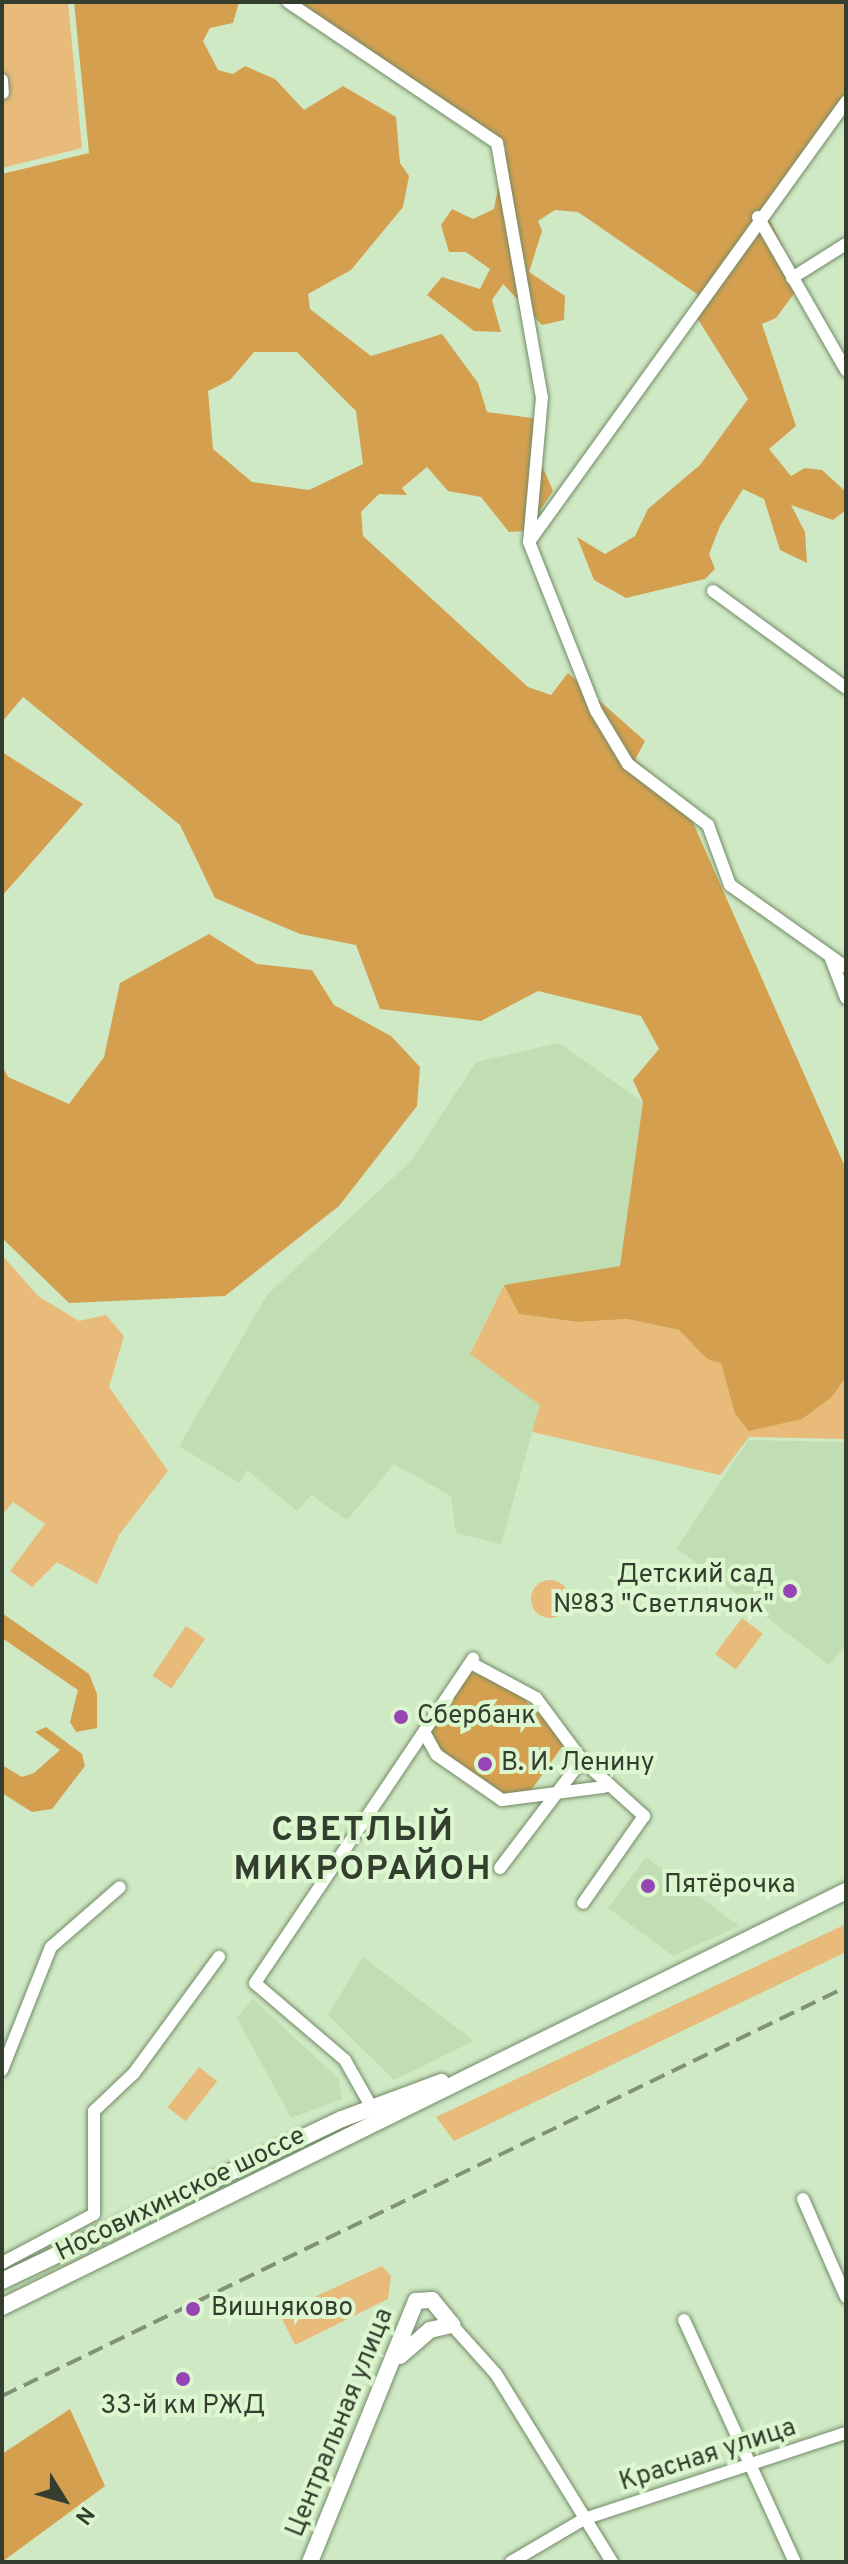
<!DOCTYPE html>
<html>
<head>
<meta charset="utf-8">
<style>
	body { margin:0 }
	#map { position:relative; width:848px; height:2564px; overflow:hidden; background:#cfe9c4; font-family:Overpass,sans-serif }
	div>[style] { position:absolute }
	.built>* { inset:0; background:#c0deb2 }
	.green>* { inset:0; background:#e8bb7b; transform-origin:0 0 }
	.round { border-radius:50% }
	.forest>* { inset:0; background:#d4a050 }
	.roads { filter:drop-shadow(0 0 2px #728a67) drop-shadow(0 0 2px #728a67) }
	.street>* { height:12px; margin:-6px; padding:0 6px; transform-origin:6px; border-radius:6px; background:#fff }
	.secondary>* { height:16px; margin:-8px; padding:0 8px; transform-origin:8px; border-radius:8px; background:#fff }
	.rail>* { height:4px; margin-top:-2px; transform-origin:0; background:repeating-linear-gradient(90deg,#809278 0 16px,transparent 0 24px) }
	.dots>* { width:22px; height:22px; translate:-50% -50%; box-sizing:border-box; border:4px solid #dcf7d0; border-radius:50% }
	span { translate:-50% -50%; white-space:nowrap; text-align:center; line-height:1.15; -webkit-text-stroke:8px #dcf7d0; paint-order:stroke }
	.poi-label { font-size:26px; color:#343e2f }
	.right { translate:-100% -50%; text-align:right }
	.left { translate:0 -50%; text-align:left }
	.street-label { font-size:26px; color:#343e2f }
	.district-label { font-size:34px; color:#343e2f; font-weight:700; letter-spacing:2px }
	.frame { position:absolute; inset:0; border:4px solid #343e2f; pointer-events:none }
	.north { position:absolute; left:24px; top:2460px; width:80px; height:80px; -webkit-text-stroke:6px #dcf7d0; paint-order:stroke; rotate:127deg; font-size:22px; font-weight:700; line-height:32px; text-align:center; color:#343e2f }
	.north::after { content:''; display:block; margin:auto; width:28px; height:36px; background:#343e2f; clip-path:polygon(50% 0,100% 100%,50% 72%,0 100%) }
</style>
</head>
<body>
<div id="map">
	<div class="built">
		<div style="clip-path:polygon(559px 1043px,643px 1102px,620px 1266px,504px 1285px,470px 1353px,540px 1405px,501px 1544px,456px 1533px,451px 1496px,394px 1464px,347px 1520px,311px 1495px,297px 1511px,247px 1470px,239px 1483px,179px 1446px,267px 1295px,411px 1161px,476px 1062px)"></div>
		<div style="clip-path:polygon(748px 1440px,846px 1442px,846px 1644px,829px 1665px,677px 1548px)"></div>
		<div style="clip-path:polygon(646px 1857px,739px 1926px,673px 1956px,608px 1908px)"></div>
		<div style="clip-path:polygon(363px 1957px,474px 2041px,394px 2080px,328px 2015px)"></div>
		<div style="clip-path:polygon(253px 1999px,339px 2079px,342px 2099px,291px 2118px,237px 2018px)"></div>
	</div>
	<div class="green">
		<div style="clip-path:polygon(2px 2px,68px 2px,82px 148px,2px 168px)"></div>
		<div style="clip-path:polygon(2px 1255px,38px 1296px,79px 1321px,106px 1315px,124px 1336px,109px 1387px,168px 1471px,119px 1535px,97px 1584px,57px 1562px,32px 1587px,10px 1571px,45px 1524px,13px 1502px,2px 1515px)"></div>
		<div style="clip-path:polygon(504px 1285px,520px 1314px,578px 1322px,627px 1319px,679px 1330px,707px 1359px,721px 1362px,735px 1414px,802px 1418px,832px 1397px,846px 1377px,846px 1439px,749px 1437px,720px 1475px,532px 1432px,540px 1405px,470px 1354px)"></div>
		<div class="round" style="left:531px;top:1580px;width:38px;height:38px"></div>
		<div style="left:742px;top:1618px;width:26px;height:45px;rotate:37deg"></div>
		<div style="left:186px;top:1626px;width:23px;height:60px;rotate:34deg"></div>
		<div style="clip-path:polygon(846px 1913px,846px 1952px,454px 2141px,436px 2117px,844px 1925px)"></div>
		<div style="left:199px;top:2067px;width:23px;height:51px;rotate:38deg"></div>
		<div style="clip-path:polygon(382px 2266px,391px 2276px,388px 2299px,295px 2345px,279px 2313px)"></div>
	</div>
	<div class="forest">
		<div style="clip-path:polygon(evenodd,74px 2px,239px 2px,233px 23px,210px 28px,203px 41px,218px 70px,233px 74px,245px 66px,275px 79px,304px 110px,343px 86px,396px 117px,400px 163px,409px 176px,403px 207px,351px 270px,308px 294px,310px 309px,371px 356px,442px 334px,478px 383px,487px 412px,532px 418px,542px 430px,541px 463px,553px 491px,526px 531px,509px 532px,481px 497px,448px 491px,427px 467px,402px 488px,407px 495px,379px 494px,361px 512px,363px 536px,528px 687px,551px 695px,568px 673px,645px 741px,635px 760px,683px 800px,846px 1169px,846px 1377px,832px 1397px,802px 1419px,749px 1431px,735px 1414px,721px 1363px,707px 1359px,679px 1330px,627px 1319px,578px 1322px,519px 1314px,504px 1285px,620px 1266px,643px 1102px,633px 1080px,659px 1049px,641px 1016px,538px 991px,481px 1021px,380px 1009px,356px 945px,300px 934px,215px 898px,180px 825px,23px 697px,2px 722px,2px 174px,89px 153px,74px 2px,254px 352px,297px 352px,356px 411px,363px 464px,309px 490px,252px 482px,213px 449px,208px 391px,230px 380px,254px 352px)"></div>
		<div style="clip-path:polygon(298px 2px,846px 2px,846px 110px,767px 214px,801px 284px,776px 318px,762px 324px,796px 426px,769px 449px,791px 476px,805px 468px,822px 470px,846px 492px,846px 510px,833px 520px,791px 505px,805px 532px,807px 563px,780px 550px,764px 499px,743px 489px,720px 526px,709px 554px,715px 569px,705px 579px,626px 598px,594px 580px,577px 537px,605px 554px,635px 536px,648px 509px,700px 465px,748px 399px,694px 313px,697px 294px,578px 212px,555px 210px,538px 221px,542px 231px,529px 272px,565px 296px,564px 320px,542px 325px,503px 284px,492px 300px,501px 332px,474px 331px,427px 295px,442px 277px,480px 289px,490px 269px,466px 252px,449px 252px,441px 225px,452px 209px,473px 219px,494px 209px,506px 148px)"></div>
		<div style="clip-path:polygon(2px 752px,83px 804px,2px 896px)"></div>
		<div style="clip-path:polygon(209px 934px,257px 964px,312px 970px,334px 1005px,391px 1036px,420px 1067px,417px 1106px,339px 1206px,225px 1296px,69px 1303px,2px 1238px,2px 1065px,8px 1077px,69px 1104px,104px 1057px,120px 983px)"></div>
		<div style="clip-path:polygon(2px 1613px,89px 1674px,97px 1694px,97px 1728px,76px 1732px,70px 1722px,78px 1690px,2px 1638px)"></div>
		<div style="clip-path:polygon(470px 1671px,517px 1692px,566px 1741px,525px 1799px,499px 1795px,439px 1752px,428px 1732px)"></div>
		<div style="clip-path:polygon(46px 1727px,82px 1754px,85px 1766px,52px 1809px,32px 1812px,2px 1793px,2px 1765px,22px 1777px,34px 1773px,60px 1750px,35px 1732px)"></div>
		<div style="clip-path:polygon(70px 2409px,105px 2486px,2px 2562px,2px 2454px)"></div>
	</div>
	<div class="roads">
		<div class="street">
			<div style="left:288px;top:2px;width:252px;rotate:34deg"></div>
			<div style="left:497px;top:143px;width:258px;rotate:80deg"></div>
			<div style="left:542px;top:397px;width:146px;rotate:95.1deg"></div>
			<div style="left:2px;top:80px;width:13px;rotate:86deg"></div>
			<div style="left:758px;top:217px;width:177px;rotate:60.1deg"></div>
			<div style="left:792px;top:278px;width:64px;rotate:-32.2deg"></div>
			<div style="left:531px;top:539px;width:539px;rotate:-54.22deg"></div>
			<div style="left:529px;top:542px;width:182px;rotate:68.4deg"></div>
			<div style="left:596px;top:711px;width:62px;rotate:58.9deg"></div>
			<div style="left:628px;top:764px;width:101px;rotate:37.3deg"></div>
			<div style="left:708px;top:825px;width:64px;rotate:69.9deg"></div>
			<div style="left:730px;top:885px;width:142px;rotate:35.3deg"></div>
			<div style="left:713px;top:591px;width:165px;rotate:36.1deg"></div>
			<div style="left:830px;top:956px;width:45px;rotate:69.1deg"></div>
			<div style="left:471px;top:1663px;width:74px;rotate:28.3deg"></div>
			<div style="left:536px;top:1698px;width:77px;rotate:53.4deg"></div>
			<div style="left:424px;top:1732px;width:26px;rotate:61deg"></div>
			<div style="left:437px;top:1755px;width:79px;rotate:34.7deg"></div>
			<div style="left:502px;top:1800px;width:103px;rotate:-7.3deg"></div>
			<div style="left:500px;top:1868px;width:136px;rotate:-52.8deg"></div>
			<div style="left:582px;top:1760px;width:84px;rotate:42.1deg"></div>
			<div style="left:644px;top:1816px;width:106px;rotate:125deg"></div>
			<div style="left:2px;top:2070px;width:132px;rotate:-68.3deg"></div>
			<div style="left:51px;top:1947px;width:91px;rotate:-41deg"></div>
			<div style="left:372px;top:2108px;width:55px;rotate:-119.4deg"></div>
			<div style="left:345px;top:2060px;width:118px;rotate:-139.5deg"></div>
			<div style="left:255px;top:1983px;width:391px;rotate:-56.1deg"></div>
			<div style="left:803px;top:2199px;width:107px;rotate:66.3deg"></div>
			<div style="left:2px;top:2263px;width:104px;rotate:-28deg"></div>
			<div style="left:94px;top:2214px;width:103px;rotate:-90deg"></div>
			<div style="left:94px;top:2111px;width:55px;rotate:-43.5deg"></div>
			<div style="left:134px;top:2073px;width:144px;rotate:-53.8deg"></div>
			<div style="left:684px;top:2320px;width:266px;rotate:65.4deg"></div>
			<div style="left:452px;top:2325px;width:66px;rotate:48.1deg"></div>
			<div style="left:496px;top:2374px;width:221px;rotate:58.3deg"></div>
			<div style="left:511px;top:2562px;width:85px;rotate:-30.5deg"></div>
			<div style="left:584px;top:2519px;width:276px;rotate:-18.2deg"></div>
		</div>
		<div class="secondary">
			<div style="left:2px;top:2281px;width:377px;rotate:-25.5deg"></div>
			<div style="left:342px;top:2119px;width:106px;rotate:-20.5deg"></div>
			<div style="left:2px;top:2307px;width:941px;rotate:-26.24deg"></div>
			<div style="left:400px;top:2356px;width:40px;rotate:-41deg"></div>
			<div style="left:430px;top:2330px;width:23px;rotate:-13deg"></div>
			<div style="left:310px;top:2562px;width:282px;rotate:-67.9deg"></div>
			<div style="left:416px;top:2301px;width:16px;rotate:-4deg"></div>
			<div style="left:432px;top:2300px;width:32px;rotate:51deg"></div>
		</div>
	</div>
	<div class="rail">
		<div style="left:2px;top:2396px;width:938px;rotate:-25.85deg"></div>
	</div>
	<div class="dots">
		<div style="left:790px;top:1591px;background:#9645b4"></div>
		<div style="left:401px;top:1717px;background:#9645b4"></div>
		<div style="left:485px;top:1764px;background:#9645b4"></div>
		<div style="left:648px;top:1886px;background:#9645b4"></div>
		<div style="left:193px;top:2309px;background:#9645b4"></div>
		<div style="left:183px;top:2379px;background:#9645b4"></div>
	</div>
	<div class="poi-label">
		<span class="right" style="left:774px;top:1591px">Детский сад<br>№83 "Светлячок"</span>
		<span class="left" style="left:417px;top:1717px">Сбербанк</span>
		<span class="left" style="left:501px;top:1764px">В. И. Ленину</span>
		<span class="left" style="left:664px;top:1886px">Пятёрочка</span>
		<span class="left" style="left:211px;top:2309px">Вишняково</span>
		<span style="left:183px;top:2407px">33-й км РЖД</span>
	</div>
	<div class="street-label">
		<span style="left:181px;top:2195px;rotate:-26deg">Носовихинское шоссе</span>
		<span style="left:341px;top:2423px;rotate:-68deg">Центральная улица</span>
		<span style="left:708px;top:2456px;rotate:-18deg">Красная улица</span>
	</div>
	<div class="district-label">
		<span style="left:363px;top:1851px">СВЕТЛЫЙ<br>МИКРОРАЙОН</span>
	</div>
	<div class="frame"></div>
	<div class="north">N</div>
</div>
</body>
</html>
